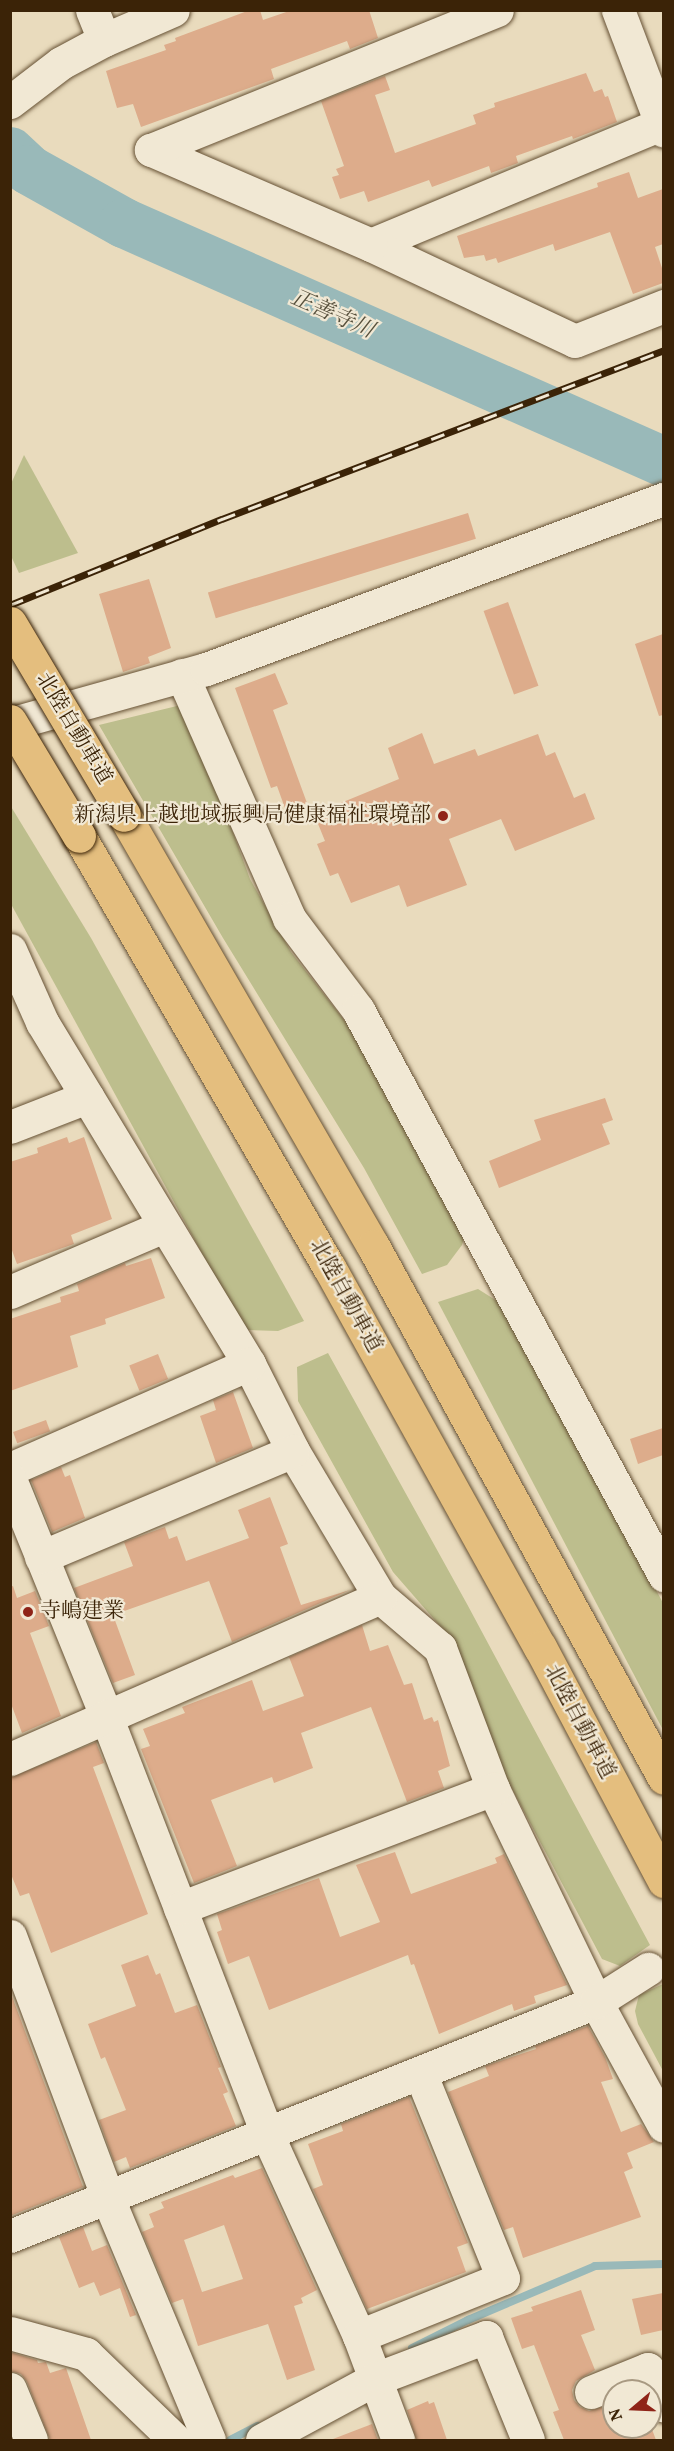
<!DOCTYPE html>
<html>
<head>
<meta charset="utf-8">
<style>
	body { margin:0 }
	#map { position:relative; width:674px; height:2451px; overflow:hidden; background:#e9dbbd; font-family:Vollkorn,"Noto Serif JP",serif }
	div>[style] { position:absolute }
	.green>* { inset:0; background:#bdbe8d }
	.stream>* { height:8px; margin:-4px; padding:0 4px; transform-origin:4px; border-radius:4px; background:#99b9b9 }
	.river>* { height:50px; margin:-25px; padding:0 25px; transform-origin:25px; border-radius:25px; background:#99b9b9 }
	.building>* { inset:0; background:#ddac8b; transform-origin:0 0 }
	.roads { filter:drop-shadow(0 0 2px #665134) drop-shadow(0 0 2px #665134) }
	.minor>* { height:33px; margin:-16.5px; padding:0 16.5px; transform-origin:16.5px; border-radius:16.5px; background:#f1e8d4 }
	.highway>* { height:33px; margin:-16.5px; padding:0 16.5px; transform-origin:16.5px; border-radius:16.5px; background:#e4be7e }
	.rail>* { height:7px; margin-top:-3.5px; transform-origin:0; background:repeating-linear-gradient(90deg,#f1e8d4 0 14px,#3b2307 0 28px); box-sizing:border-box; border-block:2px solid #3b2307 }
	.bridges { filter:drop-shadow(0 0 2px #3b2307) drop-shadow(0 0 2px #3b2307) }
	.highway-bridge>* { height:33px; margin:-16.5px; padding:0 16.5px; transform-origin:16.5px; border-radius:16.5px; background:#e4be7e }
	.dots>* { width:16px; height:16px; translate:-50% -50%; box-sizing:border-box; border:3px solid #f1e8d4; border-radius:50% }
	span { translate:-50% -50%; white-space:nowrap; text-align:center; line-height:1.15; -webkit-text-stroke:4.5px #f1e8d4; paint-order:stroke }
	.street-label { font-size:21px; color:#3b2307 }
	.poi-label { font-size:21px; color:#3b2307 }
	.right { translate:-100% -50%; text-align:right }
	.left { translate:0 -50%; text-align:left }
	.water-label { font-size:22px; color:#57503c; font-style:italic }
	.frame { position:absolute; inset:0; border:12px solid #3b2307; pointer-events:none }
	.north { position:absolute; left:602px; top:2379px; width:60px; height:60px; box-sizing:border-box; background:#f1e8d4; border:2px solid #a89982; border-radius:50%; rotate:251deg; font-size:16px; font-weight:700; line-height:24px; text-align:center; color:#3b2307 }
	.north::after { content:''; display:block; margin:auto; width:21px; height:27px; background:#8f2418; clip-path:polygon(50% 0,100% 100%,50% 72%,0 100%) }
</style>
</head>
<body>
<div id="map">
	<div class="green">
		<div style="clip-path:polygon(24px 455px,78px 553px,19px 573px,11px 556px,10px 486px)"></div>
		<div style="clip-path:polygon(181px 705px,207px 761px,250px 879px,291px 952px,362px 1043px,466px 1231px,462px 1245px,447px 1265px,422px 1274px,364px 1168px,223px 938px,99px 725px)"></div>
		<div style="clip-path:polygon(10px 805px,91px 938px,304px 1321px,278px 1331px,248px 1330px,233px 1310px,11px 904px)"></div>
		<div style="clip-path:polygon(478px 1289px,505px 1306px,663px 1603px,663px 1730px,438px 1302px)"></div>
		<div style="clip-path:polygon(328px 1353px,467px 1604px,650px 1945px,620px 1966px,602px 1959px,500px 1766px,453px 1641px,393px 1572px,298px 1401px,297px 1367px)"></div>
		<div style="clip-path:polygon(663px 1984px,663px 2071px,638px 2024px,635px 2011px,639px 1995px)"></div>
	</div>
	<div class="stream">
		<div style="left:412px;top:2348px;width:63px;rotate:-26.6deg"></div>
		<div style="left:468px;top:2320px;width:138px;rotate:-23deg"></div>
		<div style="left:595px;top:2266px;width:69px;rotate:-1.7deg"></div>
		<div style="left:230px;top:2440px;width:31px;rotate:-27deg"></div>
	</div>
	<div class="river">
		<div style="left:10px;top:152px;width:26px;rotate:43deg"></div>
		<div style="left:29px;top:170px;width:109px;rotate:29.2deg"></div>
		<div style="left:124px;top:223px;width:591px;rotate:23.87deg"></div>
	</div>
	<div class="building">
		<div style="clip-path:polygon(250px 10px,260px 10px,263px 20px,292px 10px,369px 10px,378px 38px,350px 49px,347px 41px,271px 69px,274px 79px,141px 127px,133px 104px,117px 108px,106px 71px,166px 50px,164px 45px,176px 41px,175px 38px)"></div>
		<div style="clip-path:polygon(586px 73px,594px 92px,602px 89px,605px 97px,608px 96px,617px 122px,573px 139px,572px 136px,516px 156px,518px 163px,491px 173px,489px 166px,432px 187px,429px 180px,368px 202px,364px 191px,340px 199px,332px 177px,339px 175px,336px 169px,344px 166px,321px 101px,385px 76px,390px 90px,375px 95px,395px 153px,476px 124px,473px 115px,495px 107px,494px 103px)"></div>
		<div style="clip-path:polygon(629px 172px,638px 198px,663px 189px,663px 244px,655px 247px,663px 271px,663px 283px,633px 294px,610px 232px,555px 251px,553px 244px,498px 263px,496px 258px,486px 261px,484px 255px,464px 258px,457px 236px,598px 187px,597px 183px)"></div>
		<div style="left:468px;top:513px;width:27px;height:272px;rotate:73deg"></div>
		<div style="clip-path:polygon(149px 579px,171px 648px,148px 657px,150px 663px,123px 672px,99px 594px)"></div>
		<div style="left:508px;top:602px;width:89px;height:26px;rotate:70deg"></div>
		<div style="clip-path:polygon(663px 634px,663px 715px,659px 716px,635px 644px)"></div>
		<div style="clip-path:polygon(275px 673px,288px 704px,273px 710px,307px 803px,286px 811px,277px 786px,271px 788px,235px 688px)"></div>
		<div style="clip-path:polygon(422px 733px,434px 764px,475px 749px,478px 756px,538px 734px,546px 756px,555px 752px,574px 798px,585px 793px,595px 819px,515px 851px,501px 819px,449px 839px,467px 885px,407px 907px,399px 885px,351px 903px,338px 873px,330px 876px,317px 844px,325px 841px,314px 814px,399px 779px,388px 748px)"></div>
		<div style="clip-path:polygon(605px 1098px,613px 1120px,602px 1124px,610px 1144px,499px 1188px,489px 1161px,541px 1140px,534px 1120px)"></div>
		<div style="clip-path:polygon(67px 1137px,69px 1143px,84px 1137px,112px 1219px,71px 1235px,74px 1244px,17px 1264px,10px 1245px,10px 1162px,38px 1153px,37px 1148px)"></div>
		<div style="clip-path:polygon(151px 1258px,165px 1298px,105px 1319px,106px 1324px,70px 1336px,78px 1367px,10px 1391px,10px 1319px,61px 1302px,60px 1297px,79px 1291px,77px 1284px,125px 1263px,126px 1266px)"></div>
		<div style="left:158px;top:1354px;width:27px;height:31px;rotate:68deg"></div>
		<div style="clip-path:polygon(233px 1392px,253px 1448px,216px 1463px,200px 1416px,216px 1410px,213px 1400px)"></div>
		<div style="left:46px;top:1420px;width:12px;height:35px;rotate:70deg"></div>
		<div style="clip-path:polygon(663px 1428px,663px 1455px,638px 1464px,630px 1439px)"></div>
		<div style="clip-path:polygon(61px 1467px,65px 1477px,70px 1475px,85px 1518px,52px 1532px,31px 1480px)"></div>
		<div style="clip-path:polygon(270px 1497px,288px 1544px,280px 1547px,301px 1605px,350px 1590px,232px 1642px,209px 1581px,113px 1615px,135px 1675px,113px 1683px,74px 1588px,133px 1566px,124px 1542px,165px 1527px,169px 1539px,177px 1536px,186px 1561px,249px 1538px,238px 1510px)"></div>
		<div style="clip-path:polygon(13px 1586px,17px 1598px,35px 1591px,49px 1626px,30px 1633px,61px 1716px,22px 1733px,10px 1701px,10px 1587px)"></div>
		<div style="clip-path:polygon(362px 1625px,370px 1651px,388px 1645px,404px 1685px,412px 1683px,424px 1720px,432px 1717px,434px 1722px,438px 1720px,450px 1766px,438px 1771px,444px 1788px,407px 1802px,371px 1707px,301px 1733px,313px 1768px,274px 1783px,272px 1777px,211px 1800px,237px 1866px,194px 1883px,141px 1749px,150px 1746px,143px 1729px,185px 1713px,182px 1707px,252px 1680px,263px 1711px,304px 1696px,289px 1657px)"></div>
		<div style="clip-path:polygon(96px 1742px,104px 1763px,93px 1767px,148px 1914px,51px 1953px,29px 1893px,20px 1896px,10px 1872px,10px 1778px)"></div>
		<div style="clip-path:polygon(395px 1852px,411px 1894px,497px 1863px,495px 1858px,504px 1854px,567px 1985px,534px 1996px,536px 2003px,514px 2011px,512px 2004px,439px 2034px,414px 1964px,411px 1965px,408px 1955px,269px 2010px,249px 1956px,228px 1964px,217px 1932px,222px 1930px,217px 1914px,319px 1878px,340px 1937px,380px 1922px,356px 1865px)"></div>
		<div style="clip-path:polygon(148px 1955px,156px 1975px,160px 1973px,175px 2013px,197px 2005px,221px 2067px,218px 2068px,228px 2092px,223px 2094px,236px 2126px,130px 2168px,126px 2157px,114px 2162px,99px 2120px,126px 2110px,105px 2057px,101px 2059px,88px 2024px,136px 2006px,121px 1965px)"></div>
		<div style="clip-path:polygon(10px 1991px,83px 2187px,10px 2216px)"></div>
		<div style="clip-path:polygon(588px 2026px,605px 2057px,613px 2079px,601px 2082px,621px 2132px,641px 2124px,654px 2142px,627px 2153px,633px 2168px,624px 2172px,641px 2217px,523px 2258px,513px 2227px,504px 2230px,448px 2092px,489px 2076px,485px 2066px,536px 2049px,535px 2046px)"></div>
		<div style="clip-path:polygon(409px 2097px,468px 2243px,457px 2247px,466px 2272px,367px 2309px,313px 2189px,323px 2185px,308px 2144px,343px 2131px,341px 2124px)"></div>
		<div style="clip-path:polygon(evenodd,262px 2168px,317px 2290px,301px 2298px,303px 2303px,294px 2306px,315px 2370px,287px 2380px,268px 2324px,198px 2346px,183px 2299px,172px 2303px,142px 2232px,154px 2227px,149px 2214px,164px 2208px,161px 2202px,233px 2175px,235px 2178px,262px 2168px,224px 2225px,243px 2279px,202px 2292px,184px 2240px,224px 2225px)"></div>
		<div style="clip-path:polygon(83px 2227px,92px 2251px,107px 2245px,136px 2315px,130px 2317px,120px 2288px,100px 2296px,94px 2282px,79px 2288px,59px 2237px)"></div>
		<div style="clip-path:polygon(581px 2290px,595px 2330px,581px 2335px,595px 2370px,576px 2381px,572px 2390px,574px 2400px,580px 2407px,589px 2411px,614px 2403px,614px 2427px,650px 2427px,650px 2424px,656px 2440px,564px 2440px,553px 2412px,559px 2410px,534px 2345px,522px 2349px,511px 2318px,533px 2311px,531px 2307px)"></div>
		<div style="clip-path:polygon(663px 2293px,663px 2330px,641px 2335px,632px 2299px)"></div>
		<div style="clip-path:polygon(13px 2353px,37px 2360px,38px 2363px,46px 2362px,50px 2373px,66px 2368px,91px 2440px,50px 2440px,27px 2382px,21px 2374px,10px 2371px,10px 2354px)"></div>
		<div style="clip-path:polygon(428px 2401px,429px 2404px,434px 2402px,447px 2440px,416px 2440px,407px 2410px)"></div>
		<div style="clip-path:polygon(372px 2424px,378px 2440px,333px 2440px,333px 2439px)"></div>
	</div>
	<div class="roads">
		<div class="minor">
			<div style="left:92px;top:10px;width:32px;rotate:68deg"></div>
			<div style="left:618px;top:10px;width:129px;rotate:69.2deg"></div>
			<div style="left:10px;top:102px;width:64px;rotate:-37.4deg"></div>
			<div style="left:61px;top:63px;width:49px;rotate:-28.1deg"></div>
			<div style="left:104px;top:40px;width:75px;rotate:-23.5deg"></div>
			<div style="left:661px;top:124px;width:314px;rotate:157.4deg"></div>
			<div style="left:371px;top:245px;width:225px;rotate:25.2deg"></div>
			<div style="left:575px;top:341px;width:96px;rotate:-21.5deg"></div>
			<div style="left:371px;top:245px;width:240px;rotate:-156.6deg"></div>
			<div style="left:151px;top:150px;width:373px;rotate:-22deg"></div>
			<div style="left:182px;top:675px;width:266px;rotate:66.2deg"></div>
			<div style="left:289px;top:918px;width:115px;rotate:53.1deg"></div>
			<div style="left:358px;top:1010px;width:643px;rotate:61.56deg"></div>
			<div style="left:10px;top:724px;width:204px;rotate:-15.7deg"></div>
			<div style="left:206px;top:669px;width:489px;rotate:-20.4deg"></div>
			<div style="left:10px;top:950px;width:79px;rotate:66deg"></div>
			<div style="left:42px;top:1022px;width:400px;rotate:58.8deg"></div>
			<div style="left:249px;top:1364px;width:97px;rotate:63.2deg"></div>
			<div style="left:293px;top:1451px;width:170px;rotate:59.2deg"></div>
			<div style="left:380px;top:1597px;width:79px;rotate:40.4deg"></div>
			<div style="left:440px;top:1648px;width:151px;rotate:69.4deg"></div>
			<div style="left:493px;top:1789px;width:237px;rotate:64.2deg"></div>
			<div style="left:596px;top:2002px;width:141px;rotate:61.3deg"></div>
			<div style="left:10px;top:1127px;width:83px;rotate:-21.3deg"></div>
			<div style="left:10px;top:1292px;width:168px;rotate:-23.2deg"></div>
			<div style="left:10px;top:1469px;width:261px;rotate:-23.7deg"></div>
			<div style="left:10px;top:1479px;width:256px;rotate:67.9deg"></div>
			<div style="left:106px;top:1716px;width:448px;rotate:68.9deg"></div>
			<div style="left:267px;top:2134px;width:222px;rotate:65.5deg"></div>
			<div style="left:359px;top:2336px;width:111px;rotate:69.4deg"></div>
			<div style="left:41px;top:1557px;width:273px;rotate:-22.8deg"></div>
			<div style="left:10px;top:1759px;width:404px;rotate:-23.6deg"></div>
			<div style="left:180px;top:1908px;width:335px;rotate:-20.8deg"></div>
			<div style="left:10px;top:1936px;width:278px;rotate:69.5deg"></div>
			<div style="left:107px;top:2196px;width:264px;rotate:67.3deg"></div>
			<div style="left:10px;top:2236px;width:631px;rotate:-21.77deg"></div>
			<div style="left:596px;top:2002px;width:62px;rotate:-32.4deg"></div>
			<div style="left:10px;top:2333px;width:79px;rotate:15.4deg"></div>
			<div style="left:86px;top:2354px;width:124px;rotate:44deg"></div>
			<div style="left:359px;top:2336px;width:155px;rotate:-21.9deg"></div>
			<div style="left:503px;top:2278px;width:221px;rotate:-112deg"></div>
			<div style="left:10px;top:2389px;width:55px;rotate:67.6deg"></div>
			<div style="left:591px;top:2392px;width:61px;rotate:-22deg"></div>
			<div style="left:648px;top:2369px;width:40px;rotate:66.6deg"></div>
			<div style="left:262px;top:2440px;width:128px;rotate:-28.4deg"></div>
			<div style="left:375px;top:2379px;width:119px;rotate:-20.7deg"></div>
			<div style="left:486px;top:2337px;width:111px;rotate:67.8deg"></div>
		</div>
		<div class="highway">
			<div style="left:124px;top:815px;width:498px;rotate:60deg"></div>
			<div style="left:373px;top:1246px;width:606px;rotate:61.32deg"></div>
			<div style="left:79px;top:836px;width:498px;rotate:59.9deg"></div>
			<div style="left:329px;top:1267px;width:435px;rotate:61deg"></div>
			<div style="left:540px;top:1647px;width:265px;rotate:62.1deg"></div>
		</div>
	</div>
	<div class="rail">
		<div style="left:10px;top:605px;width:229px;rotate:-22.1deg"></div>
		<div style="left:222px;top:519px;width:473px;rotate:-20.9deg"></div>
	</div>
	<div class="bridges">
		<div class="highway-bridge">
			<div style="left:10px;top:623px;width:223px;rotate:59.3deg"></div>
			<div style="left:10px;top:721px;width:134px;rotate:59deg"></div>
		</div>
	</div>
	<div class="dots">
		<div style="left:443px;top:816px;background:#8f2418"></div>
		<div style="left:28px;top:1612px;background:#8f2418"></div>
	</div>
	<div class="street-label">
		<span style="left:73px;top:729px;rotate:59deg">北陸自動車道</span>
		<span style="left:345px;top:1296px;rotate:61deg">北陸自動車道</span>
		<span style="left:579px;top:1722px;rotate:62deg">北陸自動車道</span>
	</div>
	<div class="poi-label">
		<span class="right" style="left:431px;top:816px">新潟県上越地域振興局健康福祉環境部</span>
		<span class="left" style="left:40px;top:1612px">寺嶋建業</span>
	</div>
	<div class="water-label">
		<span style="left:332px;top:315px;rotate:24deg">正善寺川</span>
	</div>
	<div class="frame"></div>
	<div class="north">N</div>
</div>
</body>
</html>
